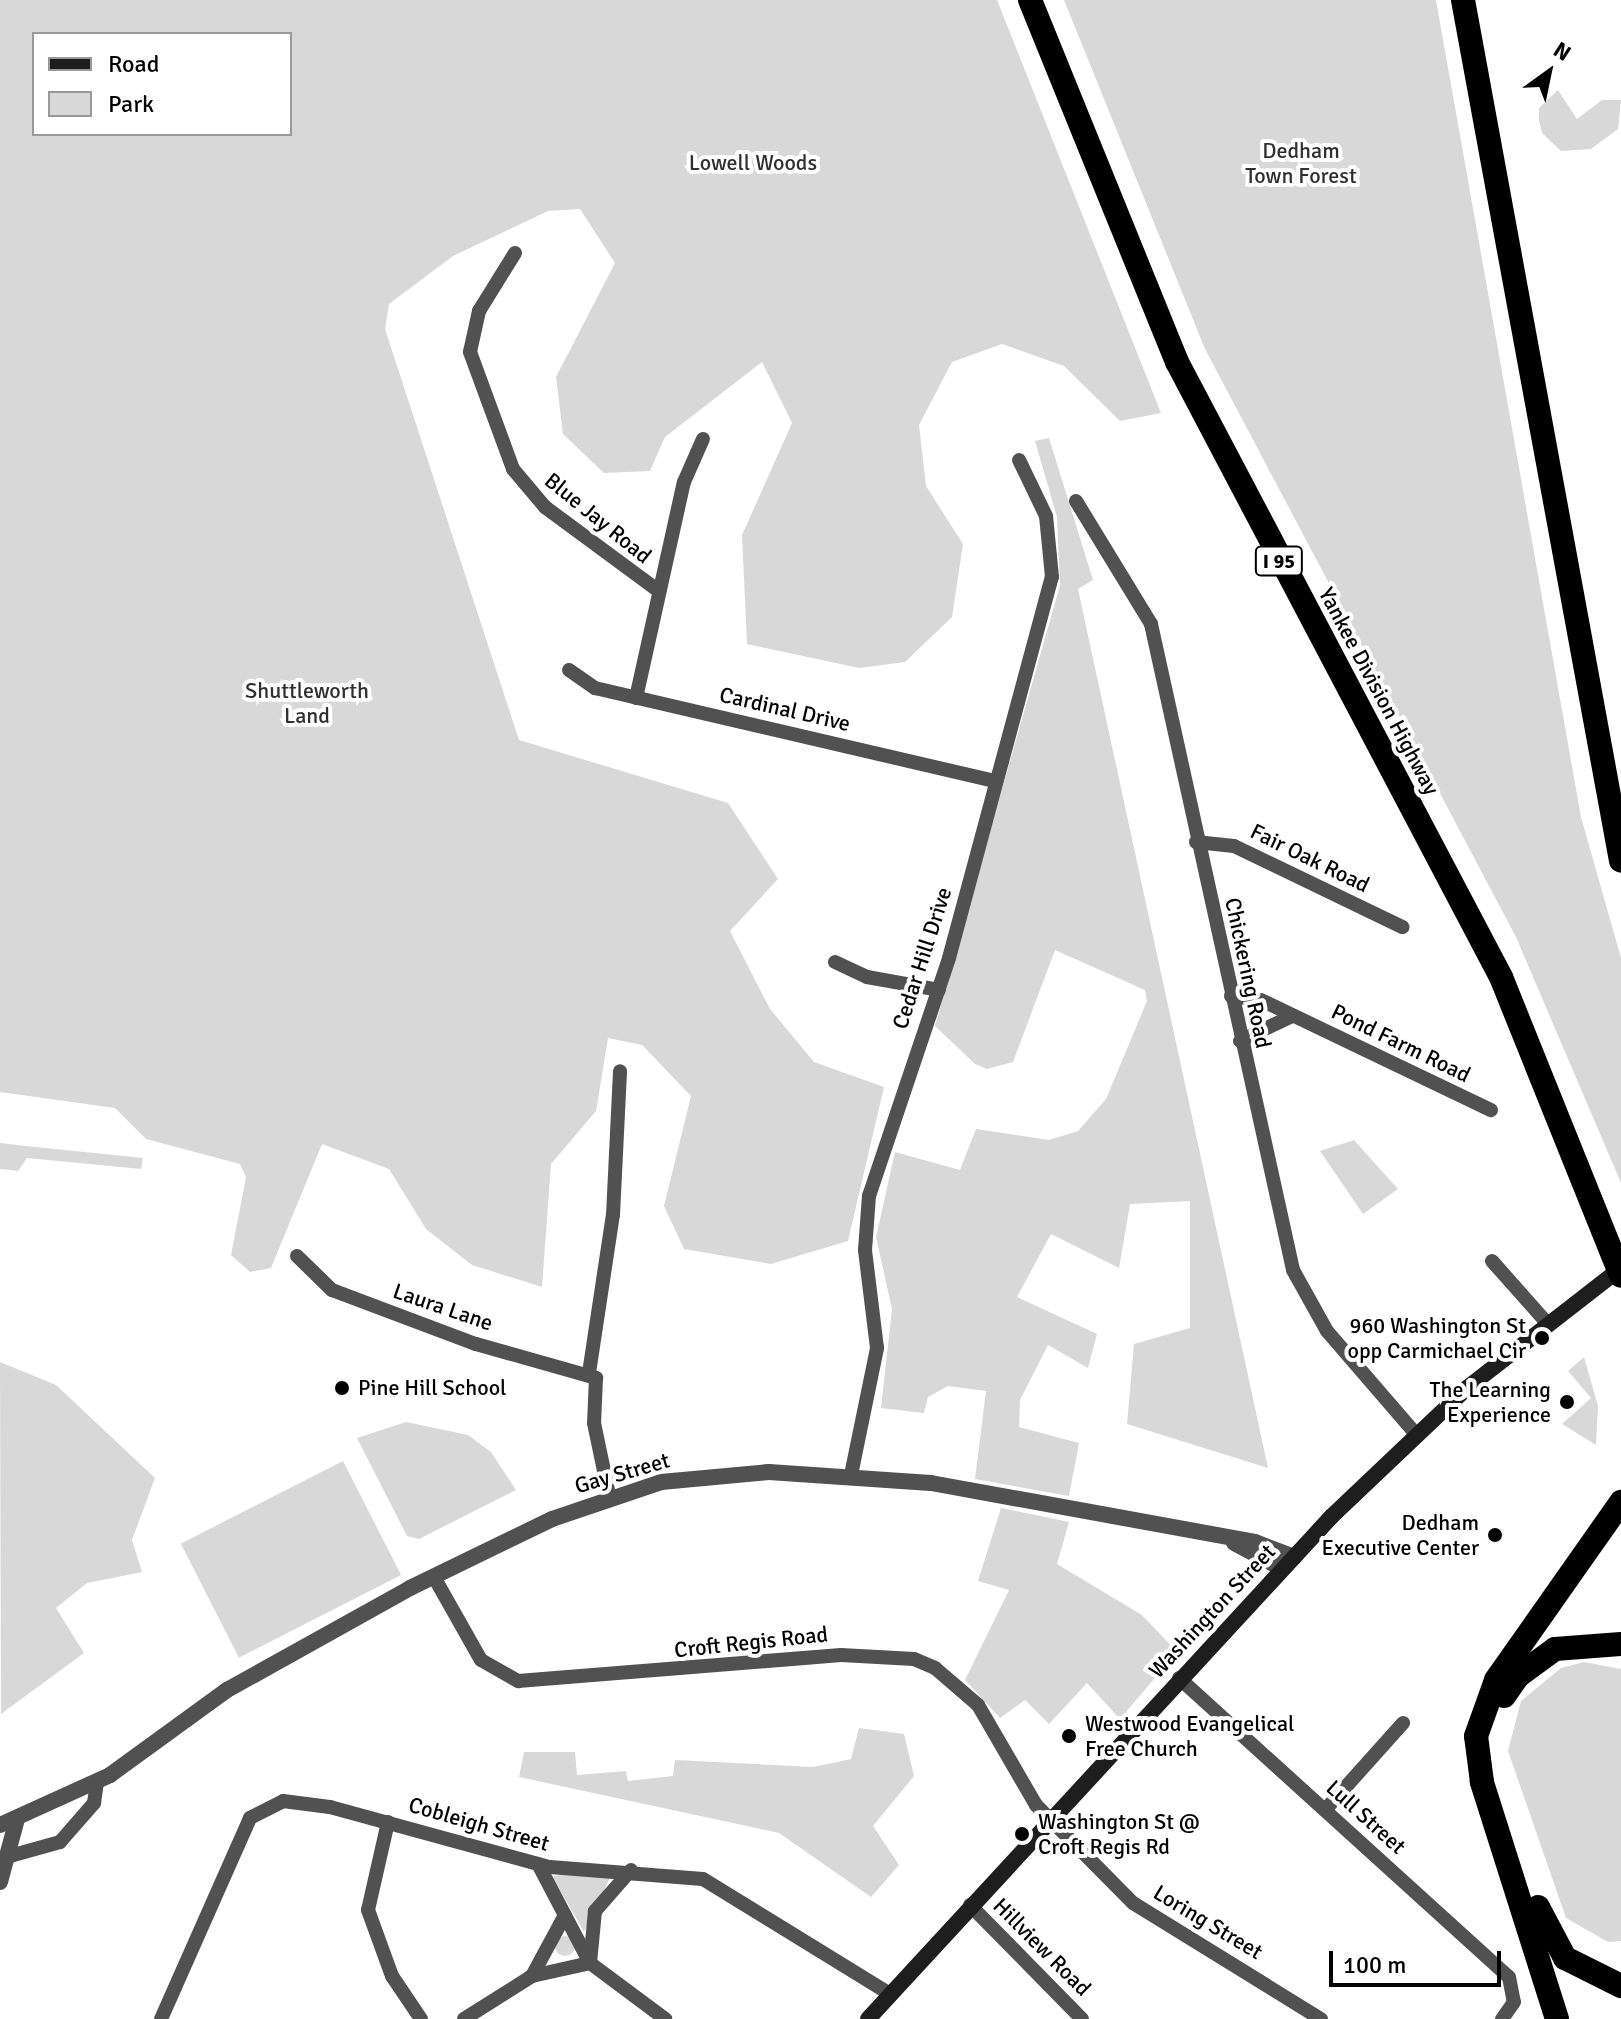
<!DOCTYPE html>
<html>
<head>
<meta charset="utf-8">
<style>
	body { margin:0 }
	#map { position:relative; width:1621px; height:2019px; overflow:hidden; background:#fff; font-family:Signika,sans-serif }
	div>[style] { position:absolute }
	.green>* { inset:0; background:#d8d8d8; transform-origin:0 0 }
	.round { border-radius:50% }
	.minor>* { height:14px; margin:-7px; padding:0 7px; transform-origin:7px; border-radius:7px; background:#515151 }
	.tertiary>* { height:16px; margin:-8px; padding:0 8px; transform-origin:8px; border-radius:8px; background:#515151 }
	.secondary>* { height:16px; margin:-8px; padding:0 8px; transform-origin:8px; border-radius:8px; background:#1e1e1e }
	.motorway>* { height:24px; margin:-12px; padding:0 12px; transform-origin:12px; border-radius:12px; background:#000 }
	.dots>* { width:22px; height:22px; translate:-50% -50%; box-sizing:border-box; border:4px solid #fff; border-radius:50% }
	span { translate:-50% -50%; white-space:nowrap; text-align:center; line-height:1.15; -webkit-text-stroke:8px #fff; paint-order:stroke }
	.shield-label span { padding:2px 6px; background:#fff; border:2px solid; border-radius:6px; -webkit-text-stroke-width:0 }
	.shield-label { font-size:20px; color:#000; font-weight:700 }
	.park-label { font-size:22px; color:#2f2f2f }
	.street-label { font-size:22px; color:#000 }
	.poi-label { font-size:22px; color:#000 }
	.right { translate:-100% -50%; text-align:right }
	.left { translate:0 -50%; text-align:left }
	.legend { position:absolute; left:32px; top:32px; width:260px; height:104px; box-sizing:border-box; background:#fff; border:2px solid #999; margin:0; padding:10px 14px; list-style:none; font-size:24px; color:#000 }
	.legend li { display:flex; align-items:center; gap:16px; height:40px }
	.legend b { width:40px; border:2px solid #999 }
	.north { position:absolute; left:1509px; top:32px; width:80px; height:80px; -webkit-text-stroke:6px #fff; paint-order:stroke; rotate:33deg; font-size:22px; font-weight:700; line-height:32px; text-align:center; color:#000 }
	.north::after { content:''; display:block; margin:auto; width:28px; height:36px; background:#000; clip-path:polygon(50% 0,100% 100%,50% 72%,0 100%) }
	.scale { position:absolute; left:1329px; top:1951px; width:172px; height:36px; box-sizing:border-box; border:4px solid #000; border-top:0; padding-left:10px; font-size:24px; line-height:28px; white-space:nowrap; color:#000; -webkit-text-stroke:6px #fff; paint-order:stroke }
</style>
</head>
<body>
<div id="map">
	<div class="green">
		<div style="clip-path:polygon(evenodd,0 0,997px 0,1161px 413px,1120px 421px,1064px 366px,1002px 344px,952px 362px,919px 425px,926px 486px,963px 544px,952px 617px,905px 662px,859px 668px,747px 644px,742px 535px,792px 423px,762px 362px,665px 437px,650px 471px,604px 473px,563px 434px,556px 377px,615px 263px,580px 209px,548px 211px,453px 256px,389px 304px,385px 329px,519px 740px,728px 803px,778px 879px,730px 931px,770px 1009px,814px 1062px,884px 1087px,848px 1241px,771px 1264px,684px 1249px,664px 1206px,691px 1096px,642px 1045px,608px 1038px,596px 1111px,551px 1164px,542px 1287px,472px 1265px,426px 1229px,389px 1169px,322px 1144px,271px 1268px,250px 1272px,231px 1255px,246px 1177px,240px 1164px,146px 1139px,115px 1108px,0 1092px,0 0,34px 34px,290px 34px,290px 134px,34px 134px,34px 34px)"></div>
		<div style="clip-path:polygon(1064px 0,1436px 0,1581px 817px,1621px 958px,1621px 1183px,1516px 937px,1205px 349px)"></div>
		<div style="clip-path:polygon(1558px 90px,1577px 119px,1602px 100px,1621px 100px,1618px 129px,1591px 149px,1561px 151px,1542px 133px,1539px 120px,1539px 108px)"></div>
		<div style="clip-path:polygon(1049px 438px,1093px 580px,1078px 589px,1268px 1468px,1127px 1424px,1134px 1344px,1190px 1328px,1190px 1201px,1130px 1204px,1119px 1268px,1051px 1234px,1017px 1297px,1097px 1334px,1088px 1368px,1048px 1345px,1020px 1400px,1019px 1427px,1079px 1443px,1069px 1496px,975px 1479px,986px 1391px,948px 1386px,928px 1397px,924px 1413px,881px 1408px,892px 1309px,876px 1237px,895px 1152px,960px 1170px,976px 1129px,1049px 1140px,1078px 1131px,1106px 1099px,1147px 1001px,1145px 990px,1055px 950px,1013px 1062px,987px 1069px,975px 1064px,935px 1026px,1060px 585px,1057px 517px,1035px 441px)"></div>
		<div class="round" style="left:1245px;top:1005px;width:20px;height:20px"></div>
		<div style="clip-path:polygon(1354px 1140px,1398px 1189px,1363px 1214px,1320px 1151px)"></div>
		<div style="clip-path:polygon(0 1143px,26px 1146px,143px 1158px,141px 1169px,27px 1158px,18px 1171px,0 1169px)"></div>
		<div style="clip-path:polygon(1584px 1357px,1598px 1406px,1596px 1445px,1562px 1424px,1591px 1398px,1568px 1371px)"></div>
		<div style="clip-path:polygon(0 1362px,56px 1385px,155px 1478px,132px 1540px,142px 1572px,87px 1583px,56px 1608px,84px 1653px,1px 1714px)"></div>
		<div style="clip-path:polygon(406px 1422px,468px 1435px,491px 1452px,516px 1490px,419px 1539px,407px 1536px,357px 1438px)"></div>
		<div style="left:343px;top:1461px;width:128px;height:182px;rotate:63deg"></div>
		<div style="clip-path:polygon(1001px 1508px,1069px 1522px,1057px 1564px,1142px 1615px,1177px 1652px,1120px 1719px,1087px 1683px,1049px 1724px,1025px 1700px,1000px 1718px,965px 1680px,1009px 1590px,978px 1581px)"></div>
		<div style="clip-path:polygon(1584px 1662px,1621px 1669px,1621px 1941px,1608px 1942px,1566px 1918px,1508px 1751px,1521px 1701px,1561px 1668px)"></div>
		<div style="clip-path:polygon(859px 1728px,904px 1734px,914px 1776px,873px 1826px,899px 1865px,871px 1897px,779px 1833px,519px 1777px,524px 1752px,575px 1752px,577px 1775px,626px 1771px,628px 1781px,673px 1776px,675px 1760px,813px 1767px,851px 1759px)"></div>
		<div style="clip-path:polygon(585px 1872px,610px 1878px,584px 1932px,552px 1876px)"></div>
		<div class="round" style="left:555px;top:1936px;width:20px;height:20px"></div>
	</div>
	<div class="minor">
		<div style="left:515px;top:253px;width:68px;rotate:121.8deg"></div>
		<div style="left:479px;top:311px;width:42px;rotate:102.4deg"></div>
		<div style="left:470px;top:352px;width:125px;rotate:69.8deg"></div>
		<div style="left:513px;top:469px;width:50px;rotate:49.9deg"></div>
		<div style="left:545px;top:507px;width:142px;rotate:36.4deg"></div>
		<div style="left:1076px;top:501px;width:144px;rotate:58.6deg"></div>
		<div style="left:1151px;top:624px;width:661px;rotate:77.6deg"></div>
		<div style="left:1293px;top:1270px;width:70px;rotate:60.9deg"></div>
		<div style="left:1327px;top:1331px;width:136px;rotate:49.2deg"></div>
		<div style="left:569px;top:670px;width:32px;rotate:35deg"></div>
		<div style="left:595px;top:688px;width:412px;rotate:13.1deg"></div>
		<div style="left:636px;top:698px;width:221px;rotate:-77.5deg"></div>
		<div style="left:684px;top:482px;width:47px;rotate:-66.2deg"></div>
		<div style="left:1196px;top:842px;width:38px;rotate:6deg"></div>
		<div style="left:1234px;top:846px;width:187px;rotate:25.7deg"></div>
		<div style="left:835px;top:962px;width:35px;rotate:25deg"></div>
		<div style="left:867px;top:977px;width:73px;rotate:10.2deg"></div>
		<div style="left:1231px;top:996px;width:30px;rotate:8deg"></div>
		<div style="left:1261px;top:1000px;width:255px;rotate:25.6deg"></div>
		<div style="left:1240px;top:1041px;width:58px;rotate:-25.7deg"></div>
		<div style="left:297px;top:1256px;width:49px;rotate:44.2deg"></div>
		<div style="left:332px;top:1290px;width:154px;rotate:20.6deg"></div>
		<div style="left:476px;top:1344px;width:125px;rotate:15.8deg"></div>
		<div style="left:596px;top:1378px;width:45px;rotate:92.5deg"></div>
		<div style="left:594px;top:1423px;width:74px;rotate:78.2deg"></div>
		<div style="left:1492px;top:1261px;width:83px;rotate:48.4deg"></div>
		<div style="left:589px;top:1373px;width:160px;rotate:-81.4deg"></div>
		<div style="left:613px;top:1215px;width:144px;rotate:-87.2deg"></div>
		<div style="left:851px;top:1475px;width:130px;rotate:-78.4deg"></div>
		<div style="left:877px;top:1348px;width:99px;rotate:-97deg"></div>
		<div style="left:865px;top:1250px;width:54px;rotate:-85.8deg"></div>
		<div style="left:869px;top:1196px;width:251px;rotate:-71.4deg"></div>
		<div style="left:949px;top:958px;width:395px;rotate:-74.9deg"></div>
		<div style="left:1052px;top:577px;width:61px;rotate:-95.6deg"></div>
		<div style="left:1046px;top:516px;width:62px;rotate:-115.7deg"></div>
		<div style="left:434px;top:1577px;width:95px;rotate:60.5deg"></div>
		<div style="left:481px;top:1660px;width:43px;rotate:29.6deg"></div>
		<div style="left:518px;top:1681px;width:324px;rotate:-4.6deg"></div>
		<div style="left:841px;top:1655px;width:73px;rotate:3.1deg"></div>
		<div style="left:914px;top:1659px;width:23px;rotate:23deg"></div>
		<div style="left:935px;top:1668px;width:57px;rotate:40.7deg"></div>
		<div style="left:978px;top:1705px;width:116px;rotate:59.9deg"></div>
		<div style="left:1036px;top:1805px;width:138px;rotate:45.3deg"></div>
		<div style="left:1133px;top:1903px;width:221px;rotate:31.7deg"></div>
		<div style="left:1179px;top:1678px;width:445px;rotate:42.2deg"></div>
		<div style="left:1509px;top:1977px;width:25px;rotate:79deg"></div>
		<div style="left:1514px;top:2002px;width:21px;rotate:125deg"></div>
		<div style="left:1325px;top:1810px;width:117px;rotate:-48.1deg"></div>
		<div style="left:388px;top:1822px;width:90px;rotate:102.8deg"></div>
		<div style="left:368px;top:1910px;width:70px;rotate:70deg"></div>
		<div style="left:392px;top:1976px;width:52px;rotate:56deg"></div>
		<div style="left:10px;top:1856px;width:52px;rotate:-15.6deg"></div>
		<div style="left:60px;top:1842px;width:52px;rotate:-48.9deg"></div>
		<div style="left:94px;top:1803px;width:22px;rotate:-82deg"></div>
		<div style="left:631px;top:1870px;width:55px;rotate:131.3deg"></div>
		<div style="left:595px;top:1911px;width:52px;rotate:95.5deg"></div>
		<div style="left:590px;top:1963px;width:94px;rotate:36.7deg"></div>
		<div style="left:970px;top:1905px;width:160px;rotate:45.5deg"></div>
		<div style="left:532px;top:1976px;width:69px;rotate:-61.6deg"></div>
		<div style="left:161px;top:2019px;width:220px;rotate:-66.1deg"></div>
		<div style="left:250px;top:1818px;width:37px;rotate:-27deg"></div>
		<div style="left:283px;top:1801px;width:47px;rotate:7.3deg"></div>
		<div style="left:330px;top:1807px;width:228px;rotate:15.3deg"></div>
		<div style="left:550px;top:1867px;width:153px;rotate:4.5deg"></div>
		<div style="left:703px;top:1879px;width:220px;rotate:31.6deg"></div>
		<div style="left:464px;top:2019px;width:80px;rotate:-32.3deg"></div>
		<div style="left:532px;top:1976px;width:59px;rotate:-12.6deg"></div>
		<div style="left:590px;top:1963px;width:112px;rotate:-117.7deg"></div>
	</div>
	<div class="tertiary">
		<div style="left:1234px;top:1543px;width:55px;rotate:28deg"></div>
		<div style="left:0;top:1825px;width:121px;rotate:-24.4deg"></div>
		<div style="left:110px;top:1775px;width:145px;rotate:-36deg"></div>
		<div style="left:227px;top:1690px;width:210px;rotate:-29.1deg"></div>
		<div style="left:410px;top:1588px;width:158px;rotate:-25.9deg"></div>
		<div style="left:552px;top:1519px;width:115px;rotate:-18.7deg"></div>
		<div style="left:661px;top:1482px;width:108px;rotate:-5.3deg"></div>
		<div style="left:769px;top:1472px;width:162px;rotate:3.9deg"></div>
		<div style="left:931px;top:1483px;width:329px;rotate:10.3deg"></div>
		<div style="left:1255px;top:1542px;width:42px;rotate:21deg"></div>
		<div style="left:0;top:1882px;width:65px;rotate:-74.9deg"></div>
	</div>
	<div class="secondary">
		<div style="left:868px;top:2019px;width:684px;rotate:-47.31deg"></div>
		<div style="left:1332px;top:1516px;width:186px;rotate:-43.5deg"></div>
		<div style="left:1467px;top:1388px;width:195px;rotate:-37.9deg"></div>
	</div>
	<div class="motorway">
		<div style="left:1030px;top:0;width:391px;rotate:67.9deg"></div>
		<div style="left:1177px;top:362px;width:695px;rotate:62.22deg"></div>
		<div style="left:1501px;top:977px;width:322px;rotate:68.1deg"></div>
		<div style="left:1463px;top:0;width:875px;rotate:79.6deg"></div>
		<div style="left:1504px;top:1696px;width:24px;rotate:-55deg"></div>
		<div style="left:1518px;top:1676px;width:46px;rotate:-36.1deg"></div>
		<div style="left:1555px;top:1649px;width:66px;rotate:-4.3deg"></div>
		<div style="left:1538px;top:1907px;width:58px;rotate:62.1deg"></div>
		<div style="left:1565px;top:1958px;width:63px;rotate:26.6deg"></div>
		<div style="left:1557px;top:2019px;width:249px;rotate:-107.6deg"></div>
		<div style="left:1482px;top:1782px;width:46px;rotate:-97.4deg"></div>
		<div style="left:1476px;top:1736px;width:59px;rotate:-70.3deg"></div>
		<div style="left:1496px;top:1680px;width:218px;rotate:-54.9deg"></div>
	</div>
	<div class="dots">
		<div style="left:1542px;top:1338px;background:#000"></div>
		<div style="left:342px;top:1388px;background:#000"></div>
		<div style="left:1567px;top:1402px;background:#000"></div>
		<div style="left:1495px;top:1535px;background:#000"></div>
		<div style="left:1069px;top:1736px;background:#000"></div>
		<div style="left:1022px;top:1834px;background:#000"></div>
	</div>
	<div class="shield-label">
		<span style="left:1279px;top:561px">I 95</span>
	</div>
	<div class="park-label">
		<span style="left:1301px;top:163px">Dedham<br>Town Forest</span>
		<span style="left:753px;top:163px">Lowell Woods</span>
		<span style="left:307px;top:703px">Shuttleworth<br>Land</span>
	</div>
	<div class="street-label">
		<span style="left:598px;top:518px;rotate:39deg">Blue Jay Road</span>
		<span style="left:1379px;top:691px;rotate:62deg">Yankee Division Highway</span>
		<span style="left:785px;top:709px;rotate:13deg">Cardinal Drive</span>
		<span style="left:1310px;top:858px;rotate:26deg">Fair Oak Road</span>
		<span style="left:922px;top:958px;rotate:-72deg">Cedar Hill Drive</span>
		<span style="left:1248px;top:973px;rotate:78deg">Chickering Road</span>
		<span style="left:1401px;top:1043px;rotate:26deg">Pond Farm Road</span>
		<span style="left:443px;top:1307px;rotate:19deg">Laura Lane</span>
		<span style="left:622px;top:1473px;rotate:-16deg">Gay Street</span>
		<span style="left:1212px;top:1611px;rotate:-47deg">Washington Street</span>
		<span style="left:751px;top:1642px;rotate:-6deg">Croft Regis Road</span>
		<span style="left:1366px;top:1817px;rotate:42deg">Lull Street</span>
		<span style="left:479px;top:1824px;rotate:16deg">Cobleigh Street</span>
		<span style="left:1208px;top:1922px;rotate:31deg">Loring Street</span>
		<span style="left:1042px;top:1947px;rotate:45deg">Hillview Road</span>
	</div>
	<div class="poi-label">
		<span class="right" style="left:1526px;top:1338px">960 Washington St<br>opp Carmichael Cir</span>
		<span class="left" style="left:358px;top:1388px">Pine Hill School</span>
		<span class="right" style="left:1551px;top:1402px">The Learning<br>Experience</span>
		<span class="right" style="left:1479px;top:1535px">Dedham<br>Executive Center</span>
		<span class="left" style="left:1085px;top:1736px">Westwood Evangelical<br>Free Church</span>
		<span class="left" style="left:1038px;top:1834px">Washington St @<br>Croft Regis Rd</span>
	</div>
	<ul class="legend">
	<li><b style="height:10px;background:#1e1e1e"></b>Road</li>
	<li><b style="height:22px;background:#d8d8d8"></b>Park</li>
	</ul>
	<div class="north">N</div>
	<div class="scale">100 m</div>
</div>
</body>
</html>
